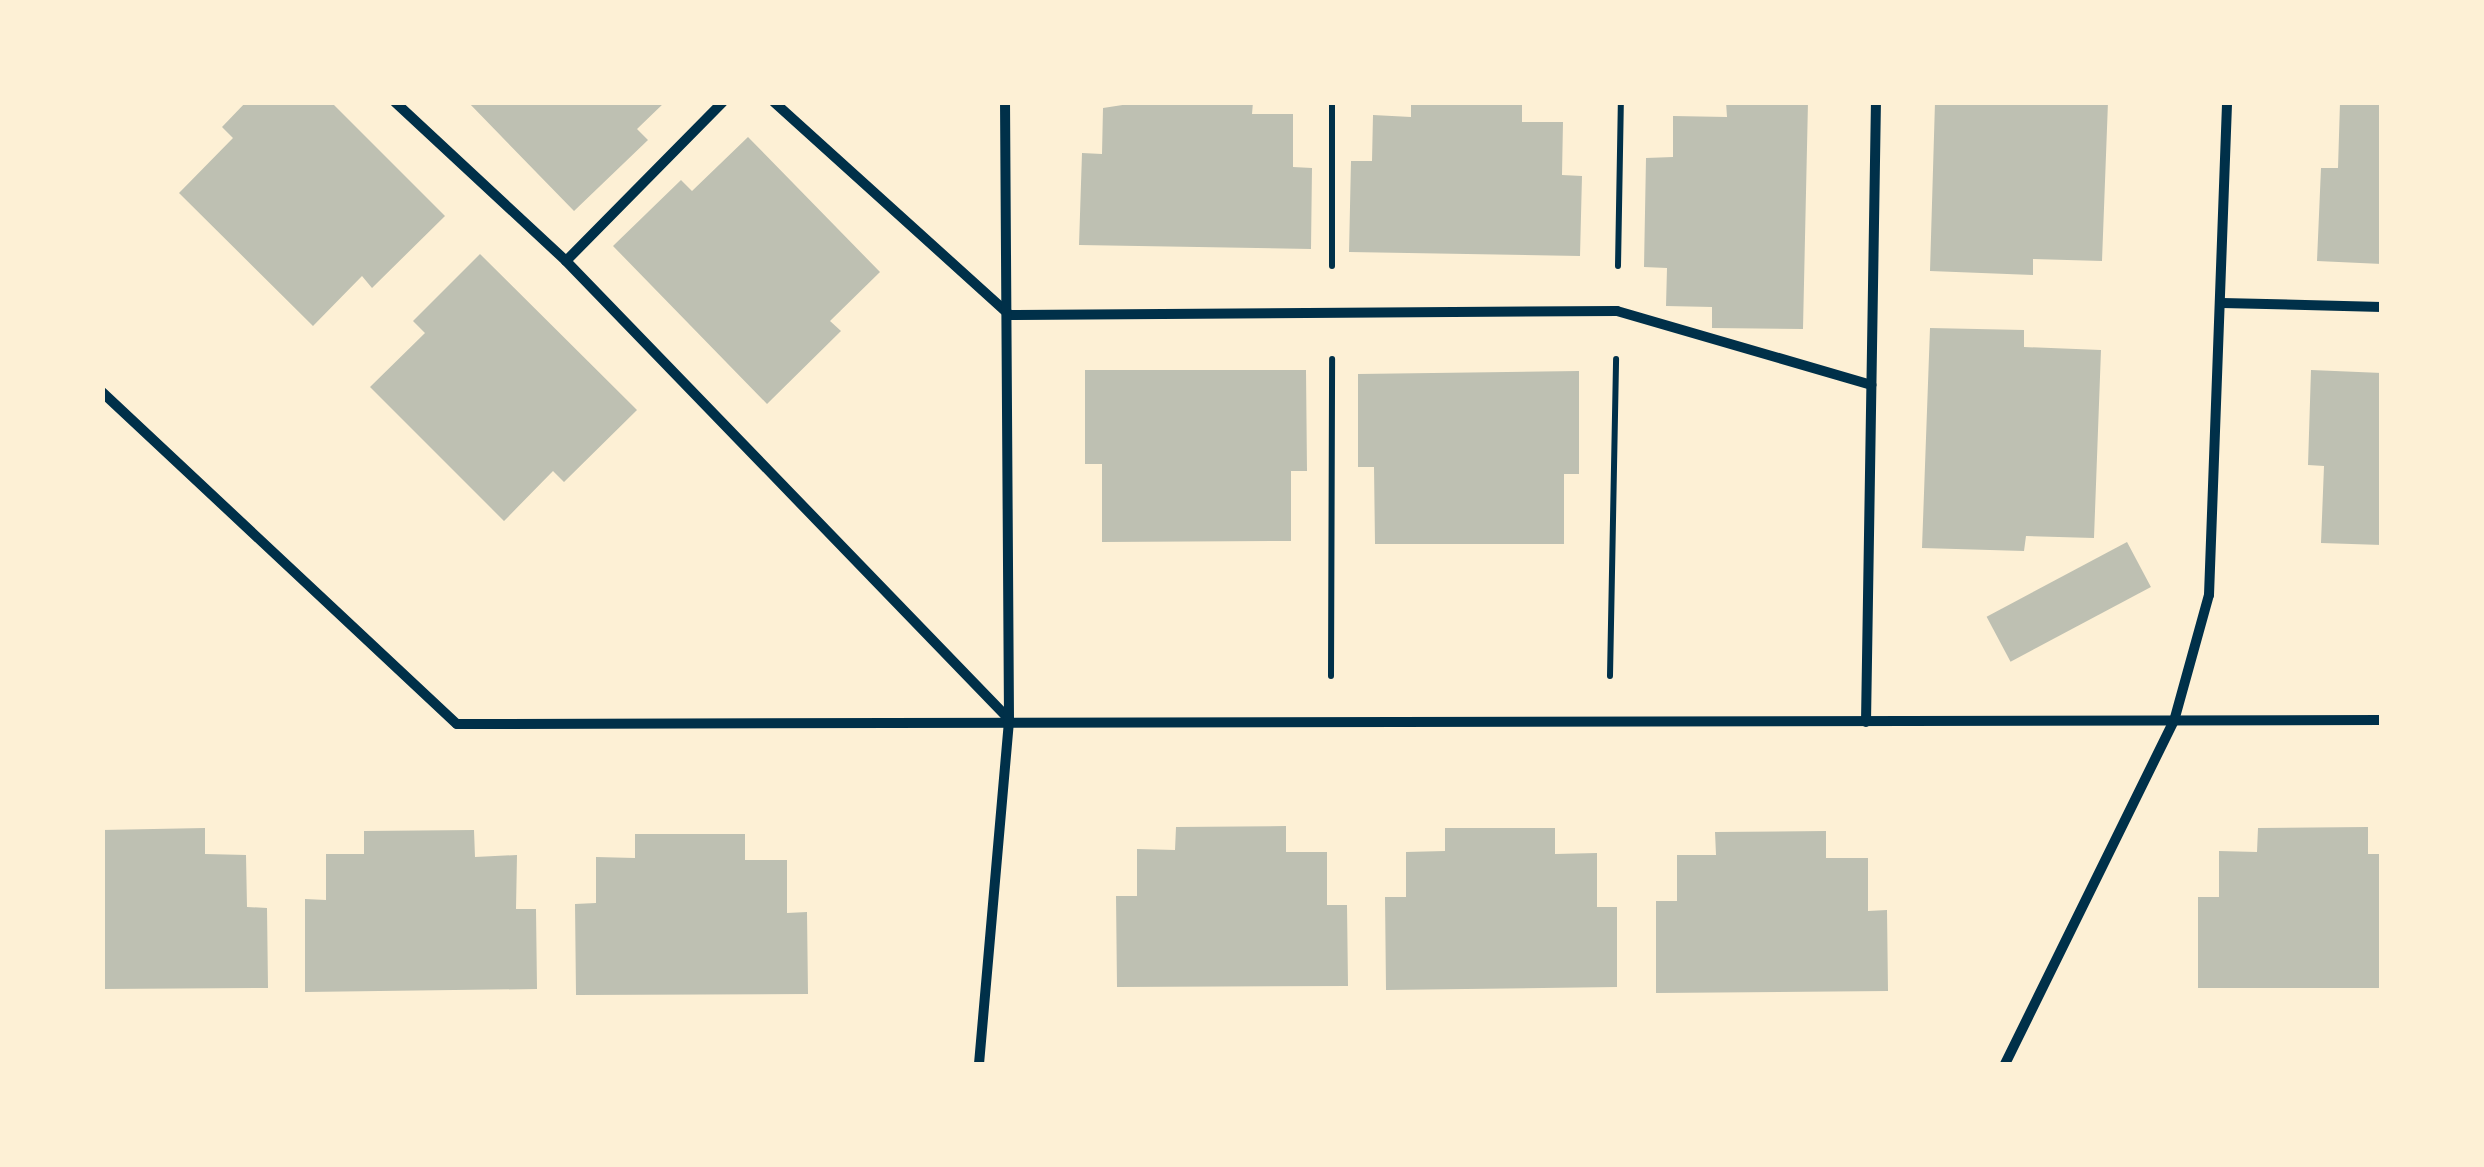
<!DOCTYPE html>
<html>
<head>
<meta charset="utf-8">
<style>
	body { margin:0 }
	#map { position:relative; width:2484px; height:1167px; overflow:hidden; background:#fdf0d5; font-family:Signika,sans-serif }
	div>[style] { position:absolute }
	.building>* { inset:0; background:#bec0b2; transform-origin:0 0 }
	.path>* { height:6px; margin:-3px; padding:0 3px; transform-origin:3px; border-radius:3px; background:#003049 }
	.minor>* { height:10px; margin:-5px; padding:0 5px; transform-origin:5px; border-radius:5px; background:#003049 }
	span { translate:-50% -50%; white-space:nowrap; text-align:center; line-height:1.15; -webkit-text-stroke:8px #fdf0d5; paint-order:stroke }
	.frame { position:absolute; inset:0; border:105px solid #fdf0d5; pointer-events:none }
</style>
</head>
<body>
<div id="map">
	<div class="building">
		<div style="clip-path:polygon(246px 102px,331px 102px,445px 216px,372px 288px,362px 276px,313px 326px,179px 193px,233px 138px,222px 127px)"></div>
		<div style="clip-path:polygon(468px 102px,665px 102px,637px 129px,648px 140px,574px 211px)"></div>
		<div style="clip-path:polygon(1142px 102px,1253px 102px,1252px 114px,1293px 114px,1293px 167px,1312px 168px,1311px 249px,1079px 245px,1082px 153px,1102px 154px,1103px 108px)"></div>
		<div style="clip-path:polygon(1411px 102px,1522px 102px,1522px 122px,1563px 122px,1562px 175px,1582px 176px,1580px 256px,1349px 252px,1351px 161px,1372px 161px,1373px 115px,1411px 117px)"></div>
		<div style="clip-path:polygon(1726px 102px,1808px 102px,1803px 329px,1712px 328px,1712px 307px,1666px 306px,1667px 268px,1644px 267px,1646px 158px,1673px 157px,1673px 116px,1727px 117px)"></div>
		<div style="clip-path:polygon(1935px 102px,2108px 102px,2102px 261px,2033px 259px,2033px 275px,1930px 271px)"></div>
		<div style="clip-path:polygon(2340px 102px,2382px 102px,2382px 264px,2317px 261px,2321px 168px,2338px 168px)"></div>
		<div style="clip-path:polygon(748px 137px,880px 272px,830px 321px,841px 331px,767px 404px,613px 246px,681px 180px,692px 191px)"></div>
		<div style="clip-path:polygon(480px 254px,637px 410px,564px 482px,553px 471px,504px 521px,370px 387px,425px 333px,413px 321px)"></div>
		<div style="clip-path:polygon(1930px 328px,2024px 330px,2024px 347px,2101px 350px,2094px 538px,2026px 536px,2024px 551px,1922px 548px)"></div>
		<div style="clip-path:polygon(1085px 370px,1306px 370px,1307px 471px,1291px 471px,1291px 541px,1102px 542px,1102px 464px,1085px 464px)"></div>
		<div style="clip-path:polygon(2311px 370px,2382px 373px,2382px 545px,2321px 543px,2324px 466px,2308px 465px)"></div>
		<div style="clip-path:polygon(1579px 371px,1579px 474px,1564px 474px,1564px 544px,1375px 544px,1374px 467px,1358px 467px,1358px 374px)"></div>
		<div style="left:2127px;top:542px;width:51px;height:159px;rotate:62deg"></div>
		<div style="clip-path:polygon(1286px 826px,1286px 852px,1327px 852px,1327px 905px,1347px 905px,1348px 986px,1117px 987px,1116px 896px,1137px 896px,1137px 849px,1175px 850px,1176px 827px)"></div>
		<div style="clip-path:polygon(2368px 827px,2368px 854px,2382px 854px,2382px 988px,2198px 988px,2198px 897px,2219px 897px,2219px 851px,2257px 852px,2258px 828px)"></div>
		<div style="clip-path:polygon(205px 828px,205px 854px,246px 855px,247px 907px,267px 908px,268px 988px,102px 989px,102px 830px)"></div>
		<div style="clip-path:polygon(1445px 828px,1555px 828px,1555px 854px,1597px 853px,1597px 907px,1617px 907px,1617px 987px,1386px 990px,1385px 897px,1406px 897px,1406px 852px,1445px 851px)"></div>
		<div style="clip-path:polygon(474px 830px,475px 857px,517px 855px,516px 909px,536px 909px,537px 989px,305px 992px,305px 899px,326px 900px,326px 854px,364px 854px,364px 831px)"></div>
		<div style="clip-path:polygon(1826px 831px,1826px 858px,1868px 858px,1868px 911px,1887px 910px,1888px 991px,1656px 993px,1656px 901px,1677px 901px,1677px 855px,1716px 855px,1715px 832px)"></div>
		<div style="clip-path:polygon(635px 834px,745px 834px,745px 860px,787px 860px,787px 913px,807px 912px,808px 994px,576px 995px,575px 904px,596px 903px,596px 857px,635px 858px)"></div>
	</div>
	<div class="path">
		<div style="left:1332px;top:102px;width:164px;rotate:90deg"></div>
		<div style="left:1618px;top:266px;width:164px;rotate:-89deg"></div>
		<div style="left:1331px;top:676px;width:317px;rotate:-89.8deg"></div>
		<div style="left:1610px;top:676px;width:317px;rotate:-88.9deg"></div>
	</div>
	<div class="minor">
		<div style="left:395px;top:102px;width:233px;rotate:42.9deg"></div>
		<div style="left:566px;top:261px;width:636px;rotate:45.96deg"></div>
		<div style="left:774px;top:102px;width:318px;rotate:42.1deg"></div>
		<div style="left:1010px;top:315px;width:607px;rotate:-0.38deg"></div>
		<div style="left:1617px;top:311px;width:265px;rotate:16.2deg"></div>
		<div style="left:566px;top:261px;width:223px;rotate:-45.4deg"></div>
		<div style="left:2222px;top:303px;width:160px;rotate:1.4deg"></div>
		<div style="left:102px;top:392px;width:486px;rotate:43.1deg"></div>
		<div style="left:457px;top:724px;width:1925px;rotate:-0.12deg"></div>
		<div style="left:1866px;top:722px;width:620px;rotate:-89.08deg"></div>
		<div style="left:979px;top:1064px;width:346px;rotate:-85deg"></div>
		<div style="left:1009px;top:719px;width:617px;rotate:-90.37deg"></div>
		<div style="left:2005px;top:1064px;width:382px;rotate:-63.8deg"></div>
		<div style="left:2174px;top:721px;width:131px;rotate:-74.5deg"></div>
		<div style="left:2209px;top:595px;width:493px;rotate:-87.9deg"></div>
	</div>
	<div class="frame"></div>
</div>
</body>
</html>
